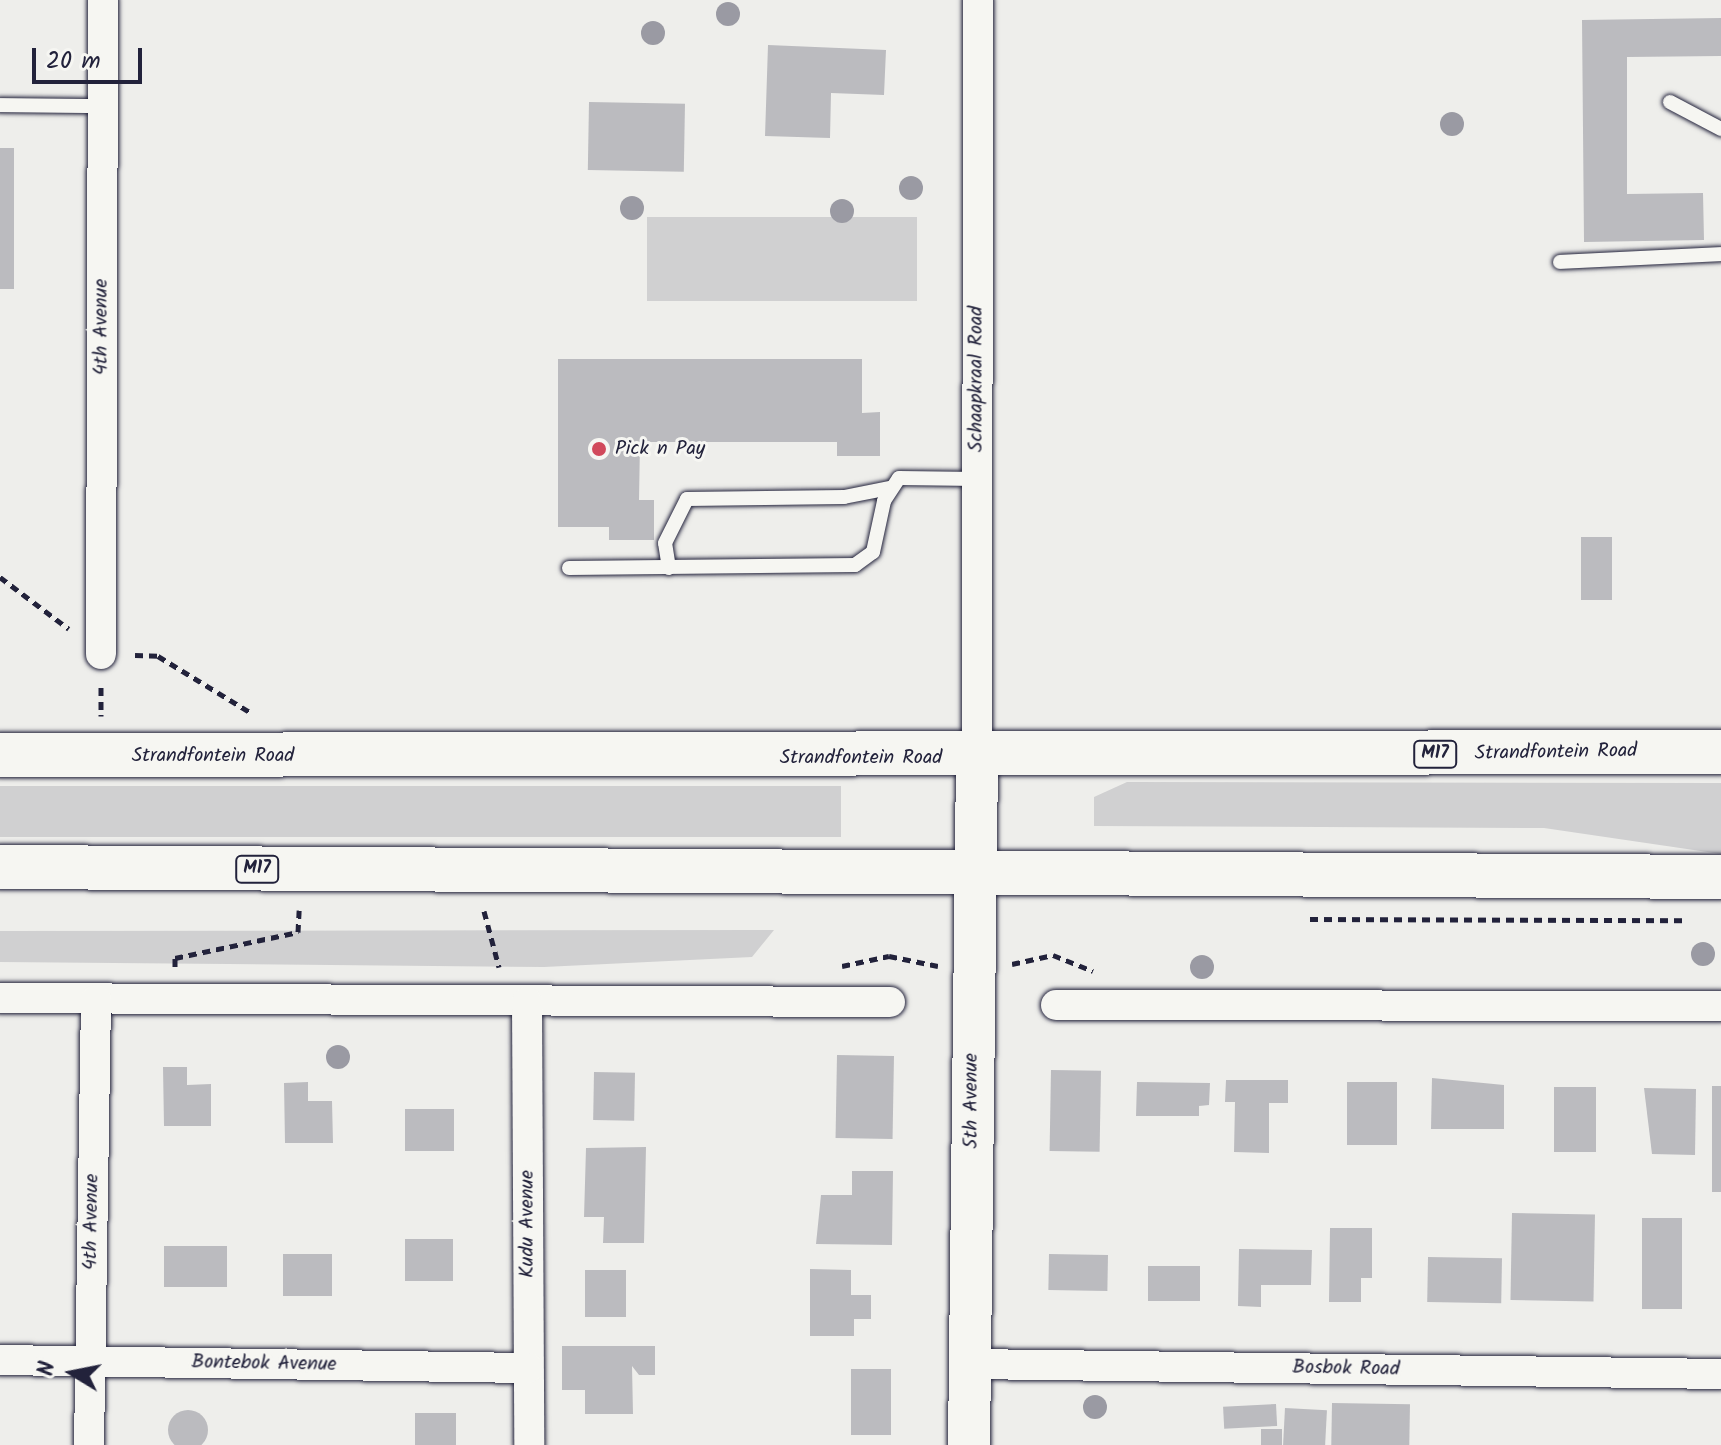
<!DOCTYPE html>
<html>
<head>
<meta charset="utf-8">
<style>
	body { margin:0 }
	#map { position:relative; width:1721px; height:1445px; overflow:hidden; background:#eeeeeb; font-family:Kalam,sans-serif }
	div>[style] { position:absolute }
	.green>* { inset:0; background:#d0d0d1; transform-origin:0 0 }
	.building>* { inset:0; background:#bbbbbf; transform-origin:0 0 }
	.round { border-radius:50% }
	.path>* { height:5px; margin-top:-2.5px; transform-origin:0; background:repeating-linear-gradient(90deg,#22223b 0 8px,transparent 0 14px) }
	.roads { filter:drop-shadow(0 0 2px #22223b) drop-shadow(0 0 2px #22223b) }
	.service>* { height:14px; margin:-7px; padding:0 7px; transform-origin:7px; border-radius:7px; background:#f6f6f2 }
	.minor>* { height:30px; margin:-15px; padding:0 15px; transform-origin:15px; border-radius:15px; background:#f6f6f2 }
	.secondary>* { height:42px; margin:-21px; padding:0 21px; transform-origin:21px; border-radius:21px; background:#f6f6f2 }
	.primary>* { height:44px; margin:-22px; padding:0 22px; transform-origin:22px; border-radius:22px; background:#f6f6f2 }
	.trees>* { width:24px; height:24px; margin:-12px; border-radius:50%; background:#9a9aa3 }
	.dots>* { width:22px; height:22px; translate:-50% -50%; box-sizing:border-box; border:4px solid #f6f6f2; border-radius:50% }
	span { translate:-50% -50%; white-space:nowrap; text-align:center; line-height:1.15; -webkit-text-stroke:6px #f6f6f2; paint-order:stroke }
	.shield-label span { padding:2px 6px; background:#f6f6f2; border:2px solid; border-radius:6px; -webkit-text-stroke-width:0 }
	.shield-label { font-size:18px; color:#22223b; font-weight:700 }
	.street-label { font-size:20px; color:#22223b }
	.poi-label { font-size:20px; color:#22223b }
	.left { translate:0 -50%; text-align:left }
	.north { position:absolute; left:32px; top:1333px; width:80px; height:80px; -webkit-text-stroke:6px #f6f6f2; paint-order:stroke; rotate:280deg; font-size:22px; font-weight:700; line-height:32px; text-align:center; color:#22223b }
	.north::after { content:''; display:block; margin:auto; width:28px; height:36px; background:#22223b; clip-path:polygon(50% 0,100% 100%,50% 72%,0 100%) }
	.scale { position:absolute; left:32px; top:48px; width:110px; height:36px; box-sizing:border-box; border:4px solid #22223b; border-top:0; padding-left:10px; font-size:24px; line-height:28px; white-space:nowrap; color:#22223b; -webkit-text-stroke:6px #f6f6f2; paint-order:stroke }
</style>
</head>
<body>
<div id="map">
	<div class="green">
		<div style="left:647px;top:217px;width:270px;height:84px"></div>
		<div style="clip-path:polygon(1127px 782px,1721px 783px,1721px 854px,1544px 828px,1094px 826px,1094px 797px)"></div>
		<div style="left:0;top:786px;width:841px;height:51px"></div>
		<div style="clip-path:polygon(774px 930px,752px 957px,544px 967px,0 962px,0 931px)"></div>
	</div>
	<div class="building">
		<div style="clip-path:polygon(1721px 18px,1721px 56px,1627px 57px,1627px 194px,1703px 193px,1704px 240px,1584px 242px,1582px 20px)"></div>
		<div style="clip-path:polygon(768px 45px,886px 50px,884px 95px,831px 93px,830px 138px,765px 136px)"></div>
		<div style="left:589px;top:102px;width:96px;height:68px;rotate:1deg"></div>
		<div style="left:0;top:148px;width:14px;height:141px"></div>
		<div style="clip-path:polygon(558px 359px,862px 359px,862px 413px,880px 412px,880px 456px,837px 456px,837px 442px,640px 442px,639px 500px,654px 500px,654px 540px,609px 540px,609px 527px,558px 527px)"></div>
		<div style="left:1581px;top:537px;width:31px;height:63px"></div>
		<div style="left:837px;top:1055px;width:57px;height:83px;rotate:1deg"></div>
		<div style="clip-path:polygon(163px 1067px,187px 1067px,187px 1085px,211px 1084px,211px 1126px,164px 1126px)"></div>
		<div style="left:1051px;top:1070px;width:50px;height:81px;rotate:1deg"></div>
		<div style="left:594px;top:1072px;width:41px;height:48px;rotate:1deg"></div>
		<div style="clip-path:polygon(1432px 1078px,1504px 1085px,1504px 1129px,1431px 1129px)"></div>
		<div style="clip-path:polygon(1226px 1080px,1288px 1080px,1288px 1103px,1269px 1103px,1269px 1153px,1234px 1152px,1235px 1102px,1225px 1102px)"></div>
		<div style="clip-path:polygon(308px 1082px,308px 1101px,332px 1101px,333px 1143px,285px 1143px,284px 1083px)"></div>
		<div style="clip-path:polygon(1137px 1082px,1210px 1083px,1209px 1105px,1199px 1106px,1199px 1116px,1136px 1116px)"></div>
		<div style="left:1347px;top:1082px;width:50px;height:63px"></div>
		<div style="left:1712px;top:1086px;width:9px;height:106px"></div>
		<div style="left:1554px;top:1087px;width:42px;height:65px"></div>
		<div style="clip-path:polygon(1644px 1088px,1696px 1089px,1695px 1155px,1652px 1154px)"></div>
		<div style="left:454px;top:1109px;width:42px;height:49px;rotate:90deg"></div>
		<div style="clip-path:polygon(646px 1147px,644px 1243px,603px 1243px,604px 1217px,584px 1217px,586px 1148px)"></div>
		<div style="clip-path:polygon(852px 1171px,893px 1171px,892px 1245px,816px 1244px,821px 1195px,852px 1195px)"></div>
		<div style="left:1512px;top:1213px;width:83px;height:87px;rotate:1deg"></div>
		<div style="left:1642px;top:1218px;width:40px;height:91px"></div>
		<div style="clip-path:polygon(1330px 1228px,1372px 1228px,1372px 1278px,1361px 1278px,1361px 1302px,1329px 1302px)"></div>
		<div style="left:453px;top:1239px;width:42px;height:48px;rotate:90deg"></div>
		<div style="left:164px;top:1246px;width:63px;height:41px"></div>
		<div style="clip-path:polygon(1239px 1249px,1312px 1250px,1311px 1285px,1261px 1285px,1261px 1307px,1238px 1306px)"></div>
		<div style="left:283px;top:1254px;width:49px;height:42px"></div>
		<div style="left:1049px;top:1254px;width:59px;height:36px;rotate:1deg"></div>
		<div style="left:1428px;top:1257px;width:74px;height:45px;rotate:1deg"></div>
		<div style="left:1148px;top:1266px;width:52px;height:35px"></div>
		<div style="clip-path:polygon(810px 1269px,851px 1270px,851px 1295px,871px 1295px,871px 1319px,854px 1319px,854px 1336px,810px 1336px)"></div>
		<div style="left:585px;top:1270px;width:41px;height:47px"></div>
		<div style="clip-path:polygon(562px 1346px,655px 1346px,655px 1375px,639px 1375px,632px 1366px,633px 1414px,585px 1414px,585px 1390px,562px 1390px)"></div>
		<div style="left:851px;top:1369px;width:40px;height:66px"></div>
		<div style="left:1332px;top:1403px;width:78px;height:42px;rotate:1deg"></div>
		<div style="left:1276px;top:1404px;width:22px;height:53px;rotate:87deg"></div>
		<div style="left:1285px;top:1408px;width:42px;height:37px;rotate:3deg"></div>
		<div class="round" style="left:168px;top:1410px;width:40px;height:40px"></div>
		<div style="left:456px;top:1413px;width:32px;height:41px;rotate:90deg"></div>
		<div style="left:1261px;top:1429px;width:21px;height:16px"></div>
	</div>
	<div class="path">
		<div style="left:0;top:577px;width:86px;rotate:37deg"></div>
		<div style="left:135px;top:655px;width:23px;rotate:2deg"></div>
		<div style="left:158px;top:656px;width:111px;rotate:31.4deg"></div>
		<div style="left:101px;top:687px;width:29px;rotate:90deg"></div>
		<div style="left:484px;top:911px;width:58px;rotate:75deg"></div>
		<div style="left:1310px;top:919px;width:378px;rotate:0.2deg"></div>
		<div style="left:1012px;top:964px;width:42px;rotate:-12.4deg"></div>
		<div style="left:1053px;top:955px;width:43px;rotate:21.8deg"></div>
		<div style="left:842px;top:966px;width:48px;rotate:-12deg"></div>
		<div style="left:889px;top:956px;width:50px;rotate:11.5deg"></div>
		<div style="left:175px;top:967px;width:9px;rotate:-90deg"></div>
		<div style="left:175px;top:958px;width:126px;rotate:-11.9deg"></div>
		<div style="left:298px;top:932px;width:22px;rotate:-87deg"></div>
	</div>
	<div class="roads">
		<div class="service">
			<div style="left:1670px;top:102px;width:58px;rotate:27.9deg"></div>
			<div style="left:0;top:105px;width:102px;rotate:0.6deg"></div>
			<div style="left:1560px;top:262px;width:161px;rotate:-2.8deg"></div>
			<div style="left:569px;top:568px;width:286px;rotate:-0.6deg"></div>
			<div style="left:855px;top:565px;width:22px;rotate:-36deg"></div>
			<div style="left:873px;top:552px;width:52px;rotate:-77.8deg"></div>
			<div style="left:884px;top:501px;width:27px;rotate:-57deg"></div>
			<div style="left:899px;top:478px;width:78px;rotate:0.7deg"></div>
			<div style="left:669px;top:568px;width:25px;rotate:-99deg"></div>
			<div style="left:665px;top:543px;width:49px;rotate:-63.4deg"></div>
			<div style="left:687px;top:499px;width:157px;rotate:-0.7deg"></div>
			<div style="left:844px;top:497px;width:47px;rotate:-11.1deg"></div>
		</div>
		<div class="minor">
			<div style="left:101px;top:654px;width:654px;rotate:-89.82deg"></div>
			<div style="left:977px;top:757px;width:757px;rotate:-89.92deg"></div>
			<div style="left:0;top:998px;width:890px;rotate:0.26deg"></div>
			<div style="left:527px;top:1002px;width:443px;rotate:89.7deg"></div>
			<div style="left:1056px;top:1005px;width:665px;rotate:0.09deg"></div>
			<div style="left:0;top:1360px;width:528px;rotate:0.87deg"></div>
			<div style="left:970px;top:1364px;width:751px;rotate:0.76deg"></div>
			<div style="left:89px;top:1445px;width:445px;rotate:-89.1deg"></div>
		</div>
		<div class="secondary">
			<div style="left:969px;top:1445px;width:688px;rotate:-89.33deg"></div>
		</div>
		<div class="primary">
			<div style="left:0;top:755px;width:1721px;rotate:-0.1deg"></div>
			<div style="left:0;top:867px;width:1721px;rotate:0.33deg"></div>
		</div>
	</div>
	<div class="trees">
		<div style="left:728px;top:14px"></div>
		<div style="left:653px;top:33px"></div>
		<div style="left:1452px;top:124px"></div>
		<div style="left:911px;top:188px"></div>
		<div style="left:632px;top:208px"></div>
		<div style="left:842px;top:211px"></div>
		<div style="left:1703px;top:954px"></div>
		<div style="left:1202px;top:967px"></div>
		<div style="left:338px;top:1057px"></div>
		<div style="left:1095px;top:1407px"></div>
	</div>
	<div class="dots">
		<div style="left:599px;top:449px;background:#d1495b"></div>
	</div>
	<div class="shield-label">
		<span style="left:1435px;top:754px">M17</span>
		<span style="left:257px;top:869px">M17</span>
	</div>
	<div class="street-label">
		<span style="left:102px;top:327px;rotate:-90deg">4th Avenue</span>
		<span style="left:977px;top:379px;rotate:-90deg">Schaapkraal Road</span>
		<span style="left:1556px;top:753px;rotate:-1deg">Strandfontein Road</span>
		<span style="left:213px;top:756px">Strandfontein Road</span>
		<span style="left:861px;top:758px">Strandfontein Road</span>
		<span style="left:972px;top:1101px;rotate:-90deg">5th Avenue</span>
		<span style="left:92px;top:1222px;rotate:-89deg">4th Avenue</span>
		<span style="left:528px;top:1224px;rotate:-90deg">Kudu Avenue</span>
		<span style="left:264px;top:1364px;rotate:1deg">Bontebok Avenue</span>
		<span style="left:1346px;top:1369px;rotate:1deg">Bosbok Road</span>
	</div>
	<div class="poi-label">
		<span class="left" style="left:615px;top:449px">Pick n Pay</span>
	</div>
	<div class="north">N</div>
	<div class="scale">20 m</div>
</div>
</body>
</html>
